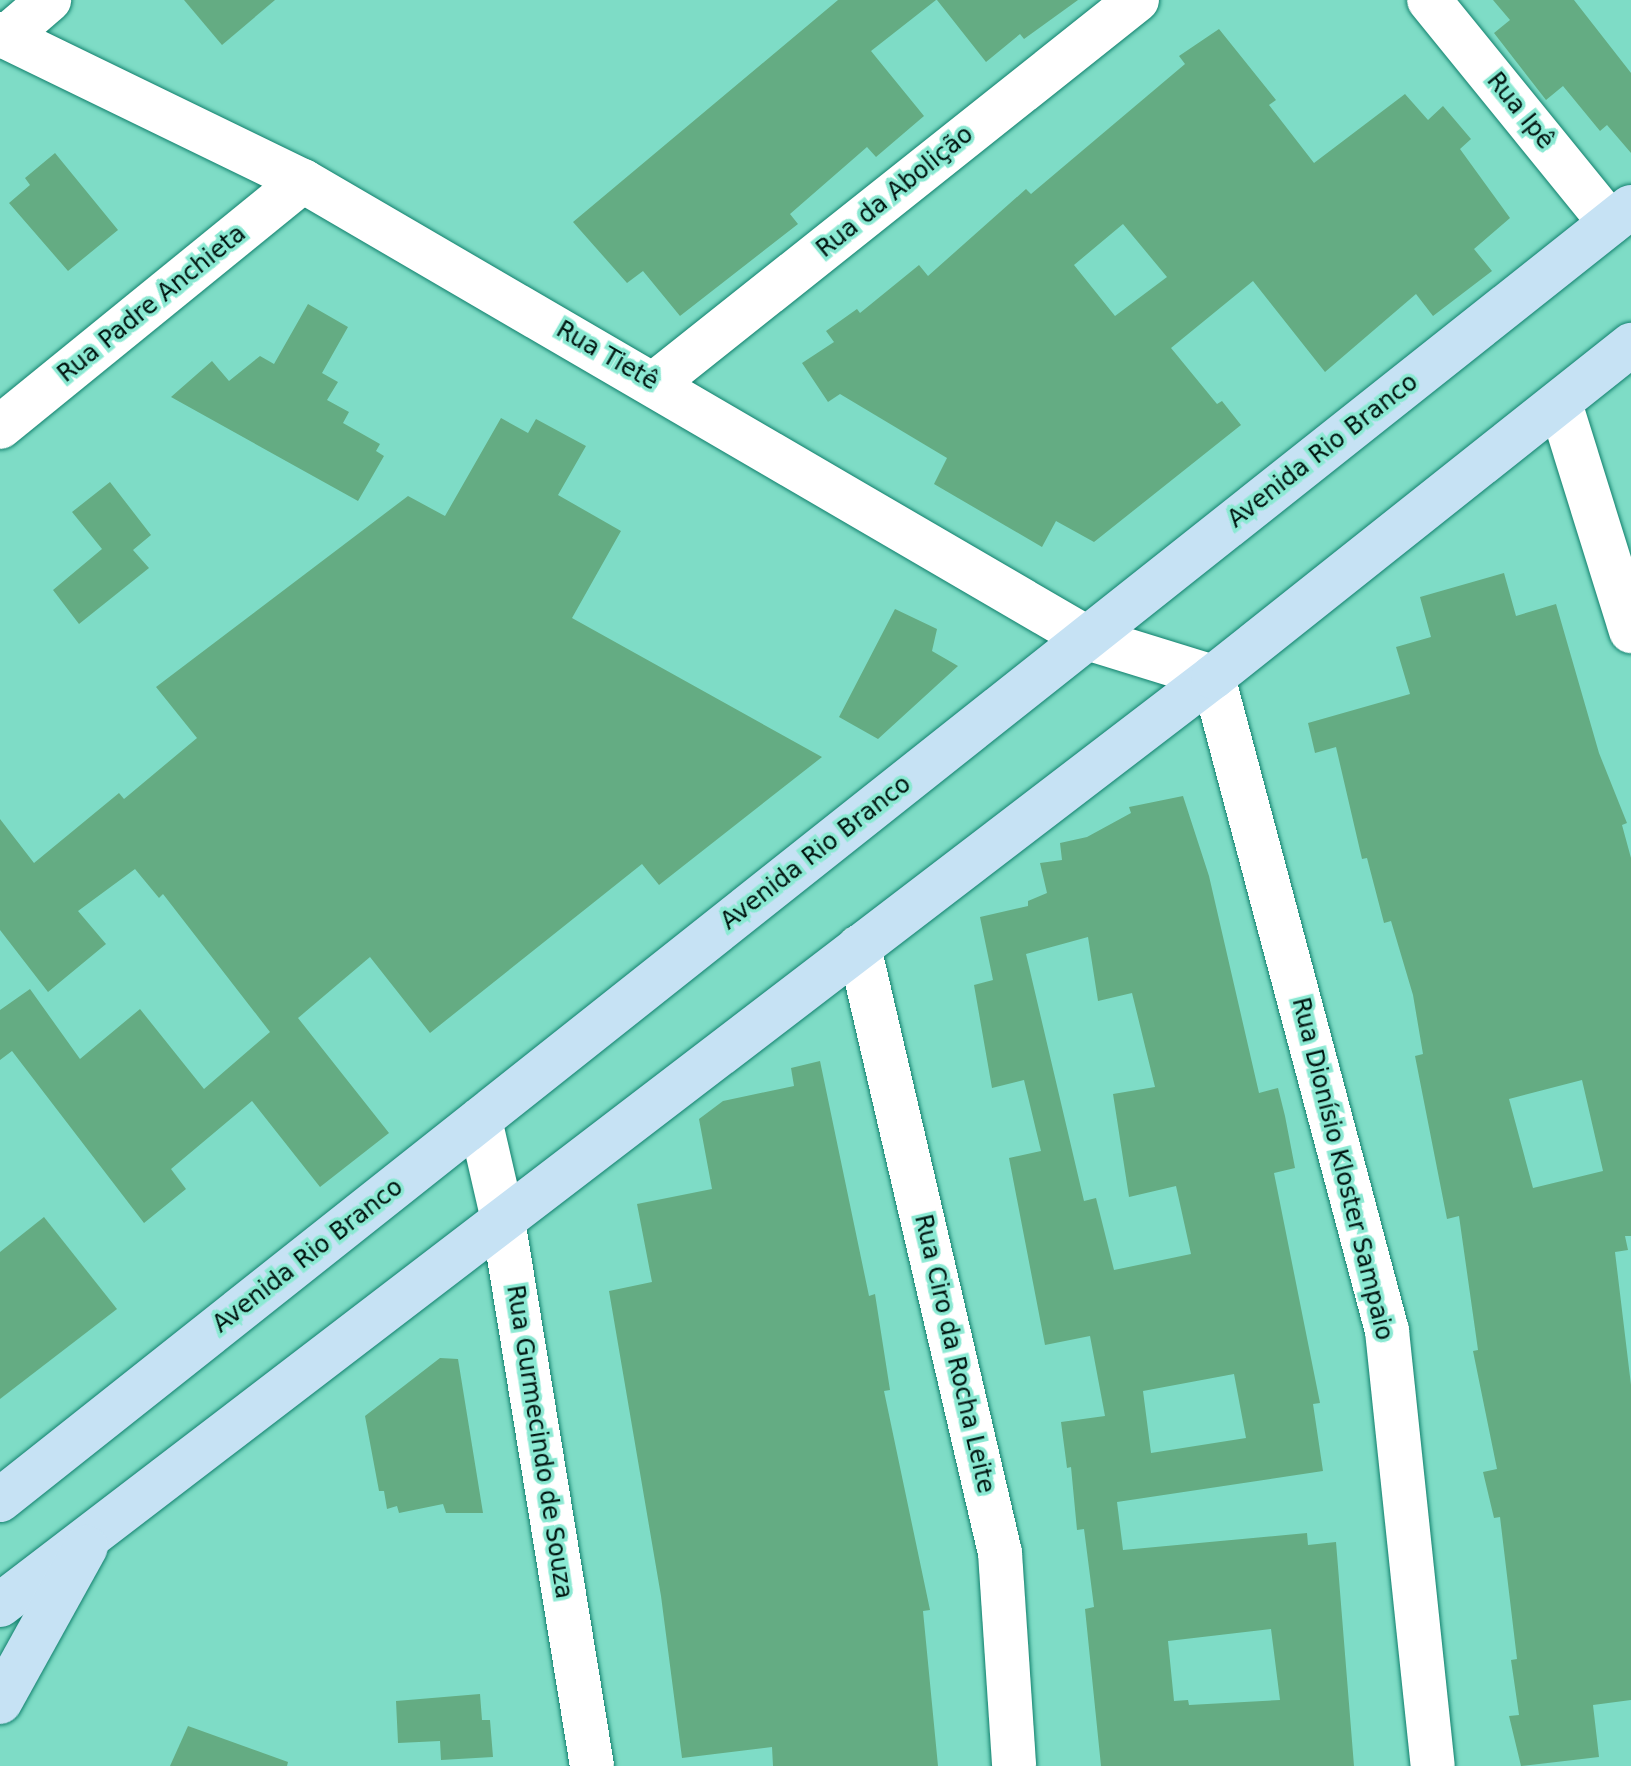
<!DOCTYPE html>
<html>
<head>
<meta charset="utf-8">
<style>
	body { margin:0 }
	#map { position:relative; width:1631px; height:1766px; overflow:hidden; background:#7edcc6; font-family:"DejaVu Sans",sans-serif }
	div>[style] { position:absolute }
	.building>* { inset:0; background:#64ac83 }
	.roads { filter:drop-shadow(0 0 2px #11806d) drop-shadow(0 0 2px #11806d) }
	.minor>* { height:44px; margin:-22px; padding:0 22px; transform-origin:22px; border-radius:22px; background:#fff }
	.major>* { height:44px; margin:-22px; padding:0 22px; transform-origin:22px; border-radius:22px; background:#c6e2f4 }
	span { translate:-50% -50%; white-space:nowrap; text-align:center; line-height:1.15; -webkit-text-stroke:7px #8be9d3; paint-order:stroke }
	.street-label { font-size:24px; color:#001510 }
</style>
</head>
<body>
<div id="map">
	<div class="building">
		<div style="clip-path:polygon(184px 0,275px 0,222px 45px)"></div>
		<div style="clip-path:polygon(838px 0,936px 0,871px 51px,924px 116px,876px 157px,867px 147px,790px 214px,798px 224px,680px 316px,643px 271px,627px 283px,573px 222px)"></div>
		<div style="clip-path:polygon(937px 0,1078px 0,1024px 39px,1020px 34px,986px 62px)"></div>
		<div style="clip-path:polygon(1493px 0,1574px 0,1631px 73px,1631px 153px,1607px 125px,1600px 131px,1563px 86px,1546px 100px,1494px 33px,1510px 20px)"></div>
		<div style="clip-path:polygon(evenodd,1219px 29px,1276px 100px,1269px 105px,1314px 163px,1405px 94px,1428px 120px,1443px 106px,1471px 139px,1460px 149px,1510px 218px,1474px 249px,1492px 271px,1433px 316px,1416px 294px,1325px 372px,1253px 281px,1171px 348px,1217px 404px,1222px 401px,1241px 425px,1094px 542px,1056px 521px,1042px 547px,934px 484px,947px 458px,840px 394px,828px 402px,802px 363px,834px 342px,826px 331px,857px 309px,860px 313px,919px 265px,928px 276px,1026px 189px,1031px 194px,1185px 64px,1179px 56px,1219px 29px,1123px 224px,1167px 277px,1115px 316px,1074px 265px,1123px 224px)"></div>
		<div style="clip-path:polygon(55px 153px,118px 230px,68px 271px,9px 203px,30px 185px,25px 178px)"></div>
		<div style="clip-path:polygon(308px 304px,348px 327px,322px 373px,338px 382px,327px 400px,349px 412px,343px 423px,380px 444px,376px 451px,384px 456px,358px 501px,171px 397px,212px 361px,229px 381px,260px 356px,274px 364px)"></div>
		<div style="clip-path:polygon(501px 418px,528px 433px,536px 419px,586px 446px,558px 495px,621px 531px,572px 618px,822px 757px,659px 885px,642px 864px,430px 1033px,370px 957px,298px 1018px,389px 1133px,320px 1187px,252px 1101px,171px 1169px,186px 1189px,144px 1223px,12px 1051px,0 1060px,0 1010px,30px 989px,80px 1059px,140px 1009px,204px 1089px,270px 1032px,163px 894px,159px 898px,135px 869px,78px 911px,106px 944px,48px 992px,0 930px,0 819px,34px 863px,119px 793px,124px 799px,197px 738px,156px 687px,408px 496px,445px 516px)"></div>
		<div style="clip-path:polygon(110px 482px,151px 535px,133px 550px,149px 568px,79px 624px,53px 590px,102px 549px,72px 512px)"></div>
		<div style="clip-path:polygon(evenodd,1504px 573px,1516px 616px,1556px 604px,1599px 753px,1627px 823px,1622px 825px,1631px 858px,1631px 1236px,1625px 1236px,1628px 1250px,1615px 1252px,1631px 1385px,1631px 1700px,1593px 1705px,1599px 1757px,1521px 1766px,1509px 1716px,1519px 1715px,1511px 1660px,1517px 1659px,1500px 1517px,1494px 1518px,1483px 1472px,1497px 1469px,1473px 1351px,1478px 1350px,1459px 1216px,1447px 1219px,1415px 1056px,1423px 1054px,1413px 995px,1391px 921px,1384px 923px,1367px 858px,1362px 859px,1336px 747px,1315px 753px,1308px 723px,1410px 694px,1396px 647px,1431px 637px,1420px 597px,1504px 573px,1582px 1080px,1603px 1171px,1533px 1188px,1509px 1099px,1582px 1080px)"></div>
		<div style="clip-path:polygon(895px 609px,937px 629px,932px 651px,958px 666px,878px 739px,839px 717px)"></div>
		<div style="clip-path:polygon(evenodd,1183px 796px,1209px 876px,1259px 1093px,1278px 1088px,1285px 1116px,1295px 1168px,1274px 1173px,1320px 1403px,1313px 1404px,1323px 1471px,1117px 1502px,1123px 1550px,1307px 1533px,1308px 1545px,1336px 1542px,1354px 1766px,1101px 1766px,1085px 1609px,1094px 1607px,1084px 1529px,1077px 1530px,1071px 1467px,1067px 1468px,1061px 1422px,1105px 1416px,1090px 1336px,1045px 1345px,1009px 1158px,1041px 1151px,1024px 1080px,992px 1088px,974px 985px,993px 980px,980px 917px,1028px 906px,1028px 901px,1047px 893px,1040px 863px,1062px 860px,1060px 843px,1087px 837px,1131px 813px,1129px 807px,1183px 796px,1088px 937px,1098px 1001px,1132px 993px,1155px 1087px,1113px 1094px,1129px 1197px,1176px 1186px,1191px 1254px,1114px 1270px,1096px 1198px,1084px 1201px,1026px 954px,1088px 937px,1183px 796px,1234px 1374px,1246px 1438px,1151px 1453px,1143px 1391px,1234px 1374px,1183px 796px,1271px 1629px,1280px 1700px,1189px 1705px,1188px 1700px,1174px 1701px,1168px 1641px,1271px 1629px)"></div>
		<div style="clip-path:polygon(820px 1061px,869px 1296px,875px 1294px,890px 1390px,884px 1391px,930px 1610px,923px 1611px,938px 1766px,773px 1766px,772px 1747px,682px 1758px,661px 1596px,609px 1291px,652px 1282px,637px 1204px,712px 1189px,699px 1119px,723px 1101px,794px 1086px,791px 1068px)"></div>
		<div style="clip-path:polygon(44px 1217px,117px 1309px,0 1399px,0 1252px)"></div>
		<div style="clip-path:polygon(440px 1358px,458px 1359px,483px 1513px,446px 1513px,443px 1504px,399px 1513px,397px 1506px,387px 1509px,384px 1491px,379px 1491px,365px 1416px)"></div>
		<div style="clip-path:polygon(480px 1694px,482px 1720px,490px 1720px,493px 1757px,441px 1760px,440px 1741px,398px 1743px,396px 1701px)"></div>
		<div style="clip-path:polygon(188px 1726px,288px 1762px,287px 1766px,170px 1766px)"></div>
	</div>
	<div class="roads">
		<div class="minor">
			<div style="left:1429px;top:0;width:287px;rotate:50.9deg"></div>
			<div style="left:0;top:34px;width:337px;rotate:25.9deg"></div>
			<div style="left:303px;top:181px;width:907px;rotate:30.24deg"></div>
			<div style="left:1087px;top:638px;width:132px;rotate:17.2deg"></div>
			<div style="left:1213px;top:677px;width:677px;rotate:75.1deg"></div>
			<div style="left:1387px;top:1331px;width:437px;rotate:84deg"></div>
			<div style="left:6px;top:37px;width:57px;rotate:-40.7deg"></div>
			<div style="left:654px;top:384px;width:617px;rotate:-38.49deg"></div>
			<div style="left:1560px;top:403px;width:239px;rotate:72.7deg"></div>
			<div style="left:0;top:427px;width:390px;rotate:-39.1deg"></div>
			<div style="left:859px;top:947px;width:622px;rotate:76.9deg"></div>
			<div style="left:1000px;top:1553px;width:213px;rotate:86.2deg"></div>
			<div style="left:480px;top:1120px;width:103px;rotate:77deg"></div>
			<div style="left:503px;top:1220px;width:553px;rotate:80.74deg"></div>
		</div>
		<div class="major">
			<div style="left:0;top:1500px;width:2081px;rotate:-38.41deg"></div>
			<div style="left:0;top:1605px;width:1527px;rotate:-37.42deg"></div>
			<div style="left:1213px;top:677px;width:534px;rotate:-38.46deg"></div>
			<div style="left:0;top:1702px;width:177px;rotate:-61deg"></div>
		</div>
	</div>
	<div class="street-label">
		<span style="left:1520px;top:111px;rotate:51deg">Rua Ipê</span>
		<span style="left:895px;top:192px;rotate:-39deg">Rua da Abolição</span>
		<span style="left:152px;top:304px;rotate:-39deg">Rua Padre Anchieta</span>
		<span style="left:607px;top:356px;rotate:30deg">Rua Tietê</span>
		<span style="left:1323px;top:451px;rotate:-38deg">Avenida Rio Branco</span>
		<span style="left:816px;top:853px;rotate:-38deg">Avenida Rio Branco</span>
		<span style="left:1342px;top:1169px;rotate:76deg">Rua Dionísio Kloster Sampaio</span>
		<span style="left:308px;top:1256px;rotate:-38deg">Avenida Rio Branco</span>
		<span style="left:954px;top:1354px;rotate:77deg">Rua Ciro da Rocha Leite</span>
		<span style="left:539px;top:1442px;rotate:81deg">Rua Gurmecindo de Souza</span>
	</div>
</div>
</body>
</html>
